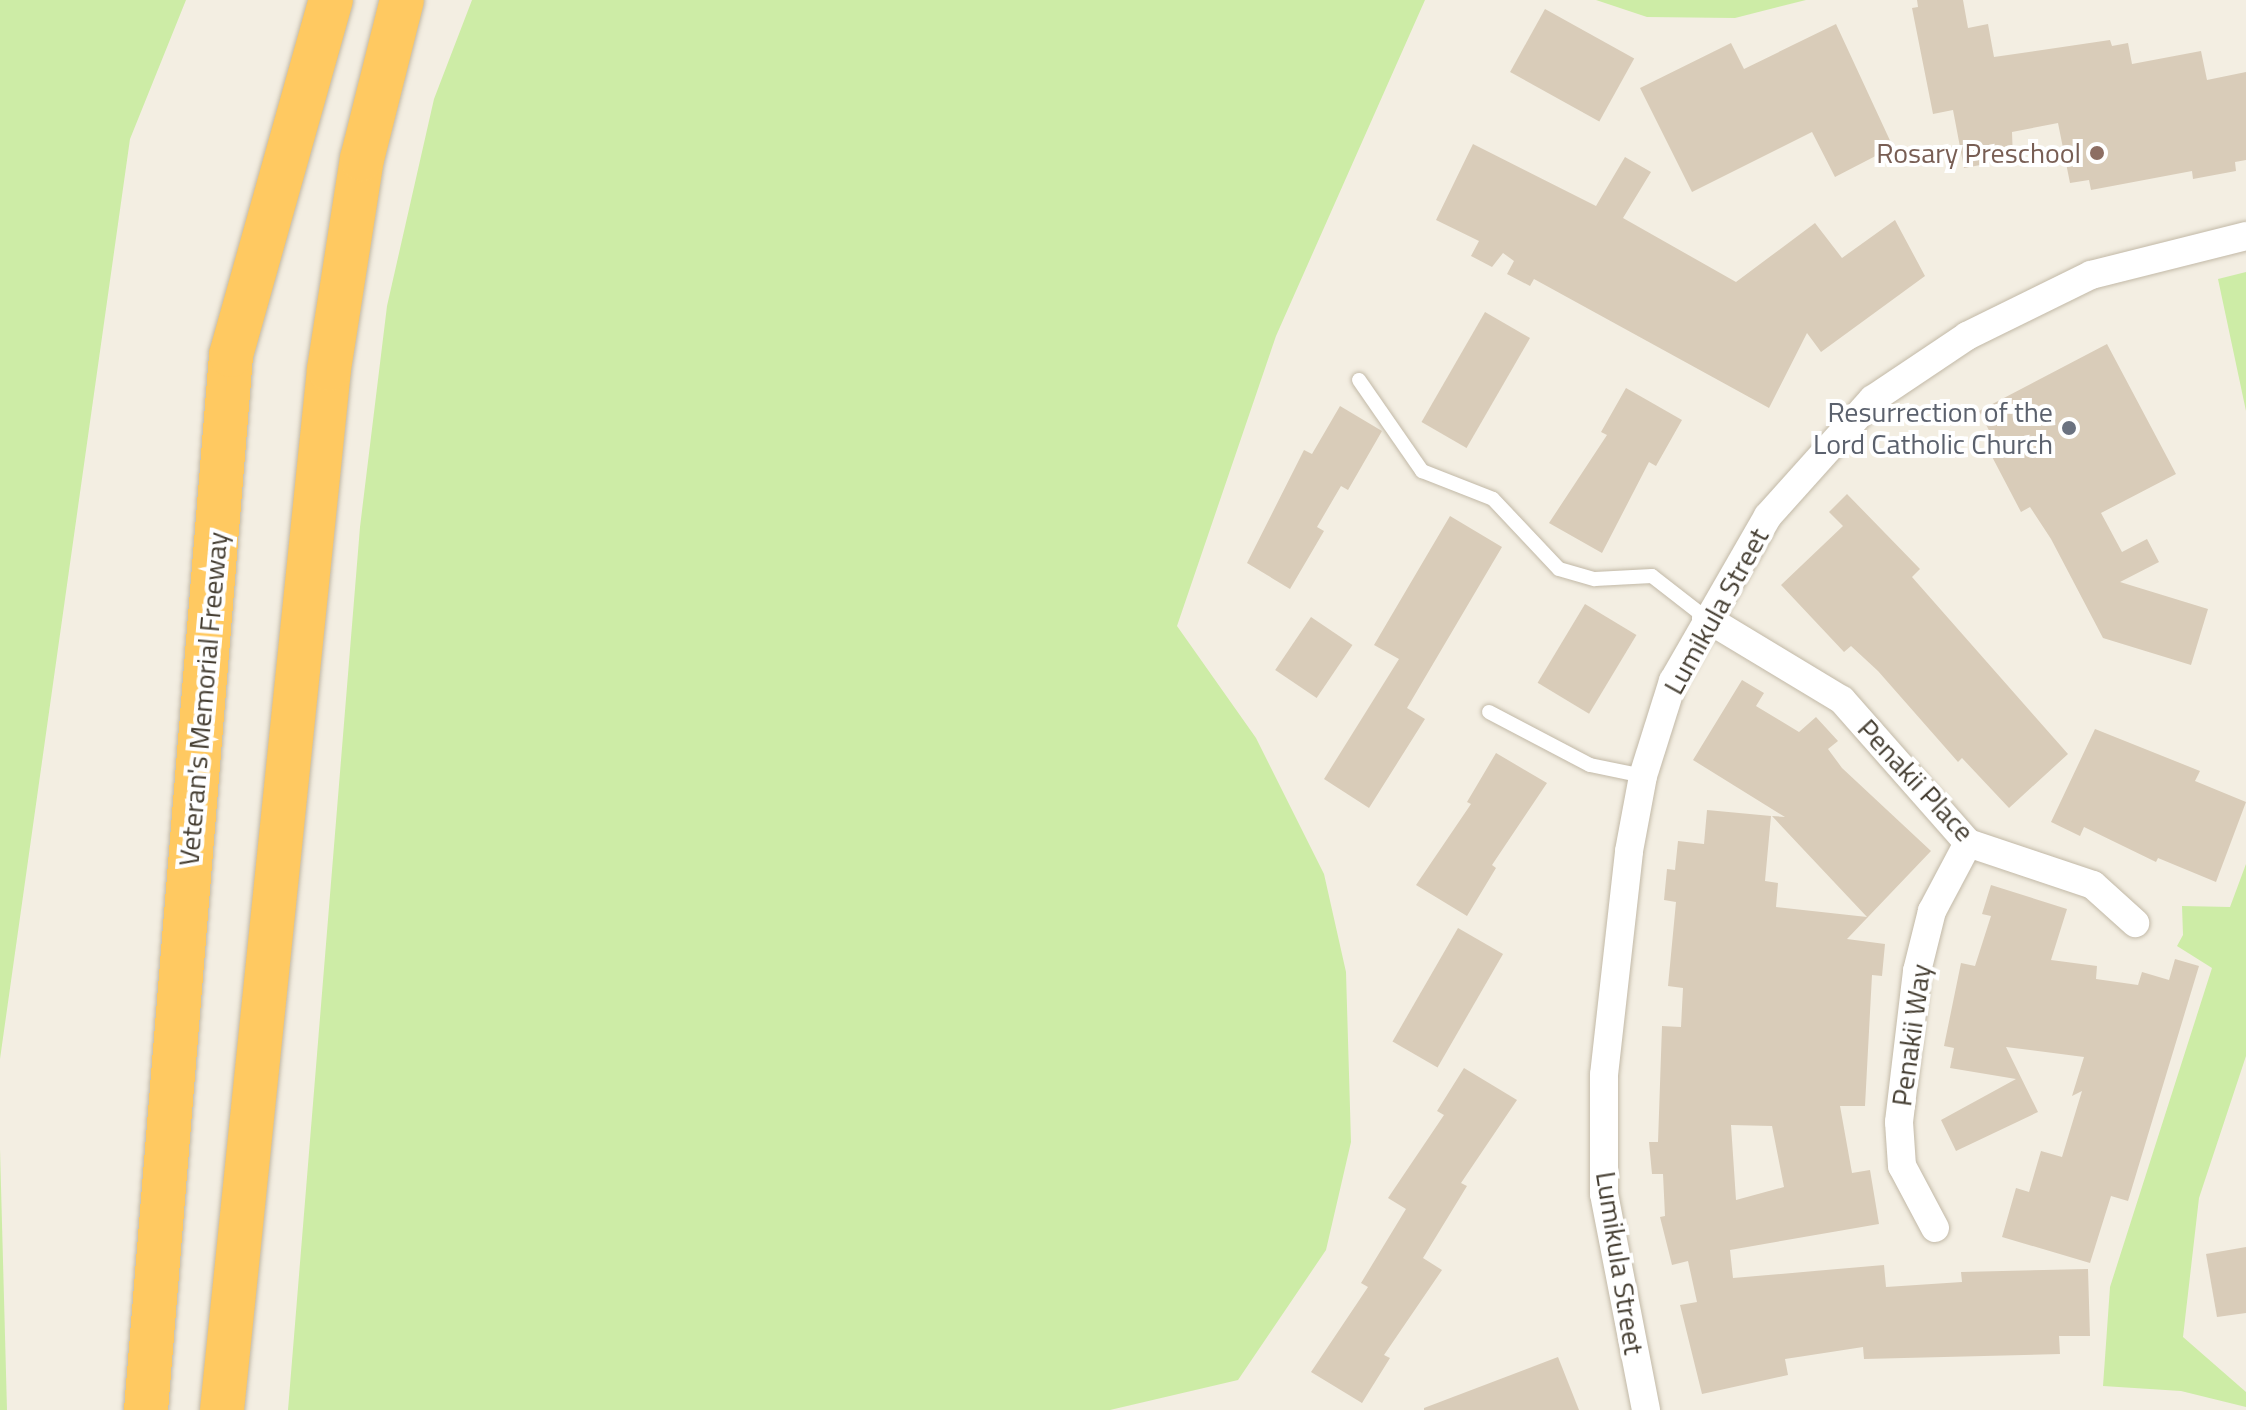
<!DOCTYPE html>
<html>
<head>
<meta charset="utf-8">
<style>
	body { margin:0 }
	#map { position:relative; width:2246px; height:1410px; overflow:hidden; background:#f3eee2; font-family:"Titillium Web",sans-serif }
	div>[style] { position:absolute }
	.green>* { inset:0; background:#cdeca6 }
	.building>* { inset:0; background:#d9ccb9; transform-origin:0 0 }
	.roads { filter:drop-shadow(0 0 2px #c2b9a7) drop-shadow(0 0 2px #c2b9a7) }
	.service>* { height:14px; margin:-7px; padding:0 7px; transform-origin:7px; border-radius:7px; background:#fff }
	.minor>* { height:28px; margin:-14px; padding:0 14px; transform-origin:14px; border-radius:14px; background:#fff }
	.motorway>* { height:44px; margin:-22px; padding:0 22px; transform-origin:22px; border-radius:22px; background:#ffc961 }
	.dots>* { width:22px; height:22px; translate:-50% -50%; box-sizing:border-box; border:4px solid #fff; border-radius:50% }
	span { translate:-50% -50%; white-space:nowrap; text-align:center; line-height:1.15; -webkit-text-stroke:8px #fff; paint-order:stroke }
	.education-label { font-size:28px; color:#785e54 }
	.right { translate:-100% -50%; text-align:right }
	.worship-label { font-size:28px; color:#5b616d }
	.street-label { font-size:28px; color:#453e32 }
</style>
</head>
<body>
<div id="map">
	<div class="green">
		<div style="clip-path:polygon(0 0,186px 0,130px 139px,0 1059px)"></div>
		<div style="clip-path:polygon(472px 0,1425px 0,1276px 336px,1177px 626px,1256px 738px,1324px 874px,1346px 972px,1351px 1142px,1326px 1250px,1238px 1380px,1110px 1410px,288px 1410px,360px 527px,387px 306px,434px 99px)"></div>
		<div style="clip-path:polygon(1596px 0,1806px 0,1735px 18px,1647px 17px)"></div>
		<div style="clip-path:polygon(2246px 272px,2246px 411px,2218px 279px)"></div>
		<div style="clip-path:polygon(2246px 864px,2246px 1056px,2199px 1198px,2183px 1337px,2246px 1392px,2246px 1407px,2181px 1391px,2103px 1386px,2110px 1287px,2212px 968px,2177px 946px,2183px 935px,2182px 906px,2230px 907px)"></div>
		<div style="clip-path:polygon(0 1149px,7px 1410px,0 1410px)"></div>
	</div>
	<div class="building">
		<div style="clip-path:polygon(1917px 0,1963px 0,1968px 28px,1988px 24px,1994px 57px,2110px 40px,2112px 46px,2128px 43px,2132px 64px,2201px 51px,2207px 80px,2246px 72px,2246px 160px,2235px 162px,2236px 171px,2193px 179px,2192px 171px,2091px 190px,2089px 180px,2070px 183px,2058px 123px,2012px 132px,2013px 159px,1964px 168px,1953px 110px,1933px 114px,1912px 8px,1918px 7px)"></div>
		<div style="left:1545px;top:9px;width:102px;height:72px;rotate:29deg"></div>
		<div style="clip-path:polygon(1836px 24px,1893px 147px,1835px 177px,1812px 132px,1692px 192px,1640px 88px,1731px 43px,1744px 69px)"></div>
		<div style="clip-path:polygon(1473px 144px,1596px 206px,1625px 157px,1651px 172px,1623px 218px,1736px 282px,1815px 223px,1842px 258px,1895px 220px,1925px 276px,1821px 352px,1807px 333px,1769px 408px,1534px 279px,1530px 286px,1507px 274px,1514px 261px,1503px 253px,1492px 267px,1471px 256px,1479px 241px,1436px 220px)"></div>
		<div style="left:1485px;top:312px;width:52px;height:127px;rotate:30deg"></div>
		<div style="clip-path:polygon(2107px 344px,2176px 474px,2101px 513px,2122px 552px,2147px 539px,2159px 562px,2120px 582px,2208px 609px,2191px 665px,2103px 638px,2051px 539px,2030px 507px,2021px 512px,1988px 449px,1996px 444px,1979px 411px)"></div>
		<div style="clip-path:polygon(1626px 388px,1682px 420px,1656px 466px,1649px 462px,1602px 553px,1549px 523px,1607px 435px,1601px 432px)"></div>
		<div style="clip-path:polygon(1340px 406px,1382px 431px,1348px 490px,1341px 486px,1317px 527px,1324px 531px,1290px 589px,1247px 563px,1304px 450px,1312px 454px)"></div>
		<div style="clip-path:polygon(1847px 494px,1920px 569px,1912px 577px,2068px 754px,2009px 808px,1962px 758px,1958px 762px,1878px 671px,1851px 646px,1844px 652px,1781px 585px,1843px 526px,1829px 512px)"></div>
		<div style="clip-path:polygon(1450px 516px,1502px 547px,1407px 708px,1425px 719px,1369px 808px,1324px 779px,1399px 659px,1374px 645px)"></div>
		<div style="left:1585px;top:604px;width:60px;height:92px;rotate:31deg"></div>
		<div style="left:1311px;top:617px;width:50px;height:64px;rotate:34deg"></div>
		<div style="clip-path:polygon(evenodd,1742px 680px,1764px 693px,1756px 706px,1799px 732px,1816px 717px,1838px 741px,1828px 749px,1842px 768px,1931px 851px,1847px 939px,1885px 944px,1882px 976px,1872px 975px,1865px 1106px,1840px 1106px,1852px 1173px,1870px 1170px,1879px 1224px,1730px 1250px,1733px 1278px,1884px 1265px,1886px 1287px,1962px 1282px,1961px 1272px,2088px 1269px,2090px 1336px,2059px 1336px,2060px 1354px,1864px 1359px,1863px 1347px,1785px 1359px,1788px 1375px,1702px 1394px,1680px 1305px,1697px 1302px,1688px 1261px,1672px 1265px,1660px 1217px,1665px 1216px,1663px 1174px,1652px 1174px,1649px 1142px,1658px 1142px,1662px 1026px,1681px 1027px,1683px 988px,1668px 986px,1676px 902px,1664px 900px,1667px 869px,1675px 870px,1678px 841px,1704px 844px,1707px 810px,1771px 816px,1765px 881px,1778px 883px,1776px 907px,1867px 917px,1772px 816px,1785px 817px,1693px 760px,1742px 680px,1731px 1125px,1772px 1126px,1784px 1187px,1736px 1200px,1731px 1125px)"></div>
		<div style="clip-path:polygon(2095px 729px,2200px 771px,2195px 781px,2246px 802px,2216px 882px,2158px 858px,2156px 862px,2084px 827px,2080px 836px,2051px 822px)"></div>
		<div style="clip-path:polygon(1496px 753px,1547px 783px,1492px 865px,1496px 868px,1467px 916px,1416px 885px,1471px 804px,1467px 802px)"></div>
		<div style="clip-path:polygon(1991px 885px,2067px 909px,2051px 960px,2097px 966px,2096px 979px,2138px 985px,2142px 972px,2169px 980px,2175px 959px,2199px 966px,2128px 1201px,2111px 1196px,2090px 1263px,2002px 1237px,2016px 1188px,2029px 1192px,2041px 1151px,2062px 1157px,2082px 1091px,2072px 1096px,2084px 1057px,2006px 1047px,2038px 1112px,1956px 1151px,1941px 1120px,2016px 1079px,1950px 1068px,1954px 1048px,1944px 1046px,1961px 963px,1975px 966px,1991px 916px,1982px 914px)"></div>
		<div style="left:1458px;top:928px;width:52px;height:131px;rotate:30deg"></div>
		<div style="clip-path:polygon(1464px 1068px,1517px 1100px,1461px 1183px,1467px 1186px,1423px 1258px,1442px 1270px,1384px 1355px,1390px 1358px,1362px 1403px,1311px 1372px,1368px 1287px,1361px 1283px,1406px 1209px,1388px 1198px,1444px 1115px,1437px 1111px)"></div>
		<div style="clip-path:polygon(2246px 1247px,2246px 1313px,2217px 1317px,2206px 1254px)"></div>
		<div style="clip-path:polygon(1558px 1357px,1579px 1410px,1424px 1410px,1424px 1408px)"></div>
	</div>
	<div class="roads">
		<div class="service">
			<div style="left:1359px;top:380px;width:111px;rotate:55.3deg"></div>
			<div style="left:1422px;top:471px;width:76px;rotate:21.5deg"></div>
			<div style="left:1493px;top:499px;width:96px;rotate:46.7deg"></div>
			<div style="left:1559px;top:569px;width:37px;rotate:16deg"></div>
			<div style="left:1595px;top:579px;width:57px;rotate:-3deg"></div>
			<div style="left:1652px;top:576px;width:68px;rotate:37.9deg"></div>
			<div style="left:1489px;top:712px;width:114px;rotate:27.7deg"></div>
			<div style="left:1590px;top:765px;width:54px;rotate:11.7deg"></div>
		</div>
		<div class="minor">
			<div style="left:1706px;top:618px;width:159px;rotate:31.1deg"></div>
			<div style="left:1842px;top:700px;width:191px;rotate:48.6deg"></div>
			<div style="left:1968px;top:843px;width:132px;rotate:18.6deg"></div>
			<div style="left:2093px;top:885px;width:57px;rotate:42.1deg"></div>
			<div style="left:1935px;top:1228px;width:70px;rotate:-118deg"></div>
			<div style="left:1902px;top:1166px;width:44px;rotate:-93.9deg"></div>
			<div style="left:1899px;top:1122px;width:152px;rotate:-83.2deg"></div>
			<div style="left:1917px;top:971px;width:62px;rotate:-76deg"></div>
			<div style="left:1932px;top:911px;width:77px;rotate:-62.1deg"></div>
			<div style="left:1646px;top:1410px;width:220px;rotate:-101deg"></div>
			<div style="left:1604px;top:1194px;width:119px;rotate:-90deg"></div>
			<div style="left:1604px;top:1075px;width:225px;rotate:-83.6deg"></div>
			<div style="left:1629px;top:851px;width:76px;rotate:-79.4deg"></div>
			<div style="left:1643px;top:776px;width:100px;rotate:-72.5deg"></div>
			<div style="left:1673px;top:681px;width:190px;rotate:-60.1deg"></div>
			<div style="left:1768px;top:516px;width:157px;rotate:-48.1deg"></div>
			<div style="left:1873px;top:399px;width:113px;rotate:-33.8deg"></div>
			<div style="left:1967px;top:336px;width:138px;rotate:-26.2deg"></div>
			<div style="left:2091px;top:275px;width:160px;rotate:-14.1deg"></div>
		</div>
		<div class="motorway">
			<div style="left:146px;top:1410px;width:1058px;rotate:-85.39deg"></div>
			<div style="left:231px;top:355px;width:369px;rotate:-74.3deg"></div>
			<div style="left:222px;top:1410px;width:1046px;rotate:-84.13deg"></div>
			<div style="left:329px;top:369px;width:213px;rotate:-81.1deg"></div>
			<div style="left:362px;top:159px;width:164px;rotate:-75.9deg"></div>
		</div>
	</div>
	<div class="dots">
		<div style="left:2097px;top:153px;background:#8d6e63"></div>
		<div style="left:2069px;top:428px;background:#6b7280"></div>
	</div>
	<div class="education-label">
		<span class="right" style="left:2081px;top:153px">Rosary Preschool</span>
	</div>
	<div class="worship-label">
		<span class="right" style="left:2053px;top:428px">Resurrection of the<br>Lord Catholic Church</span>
	</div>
	<div class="street-label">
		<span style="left:1716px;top:611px;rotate:-61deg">Lumikula Street</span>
		<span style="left:203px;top:699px;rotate:-85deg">Veteran's Memorial Freeway</span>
		<span style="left:1916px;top:780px;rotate:47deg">Penakii Place</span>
		<span style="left:1911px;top:1035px;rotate:-82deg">Penakii Way</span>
		<span style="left:1620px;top:1263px;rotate:81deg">Lumikula Street</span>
	</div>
</div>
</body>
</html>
